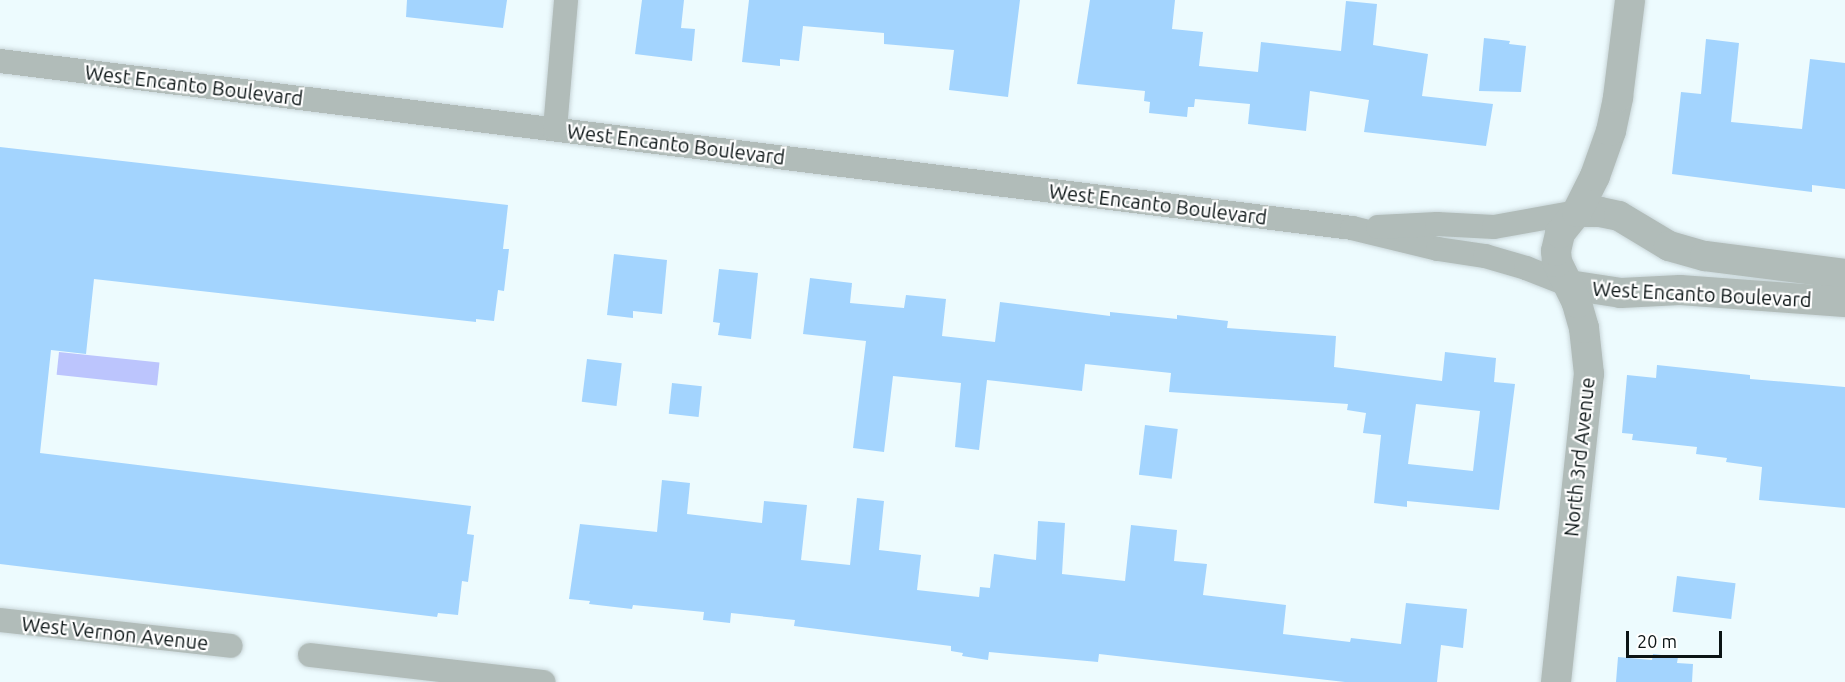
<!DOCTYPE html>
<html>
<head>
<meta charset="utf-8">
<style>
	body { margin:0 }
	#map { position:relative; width:1845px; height:682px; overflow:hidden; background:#edfbfe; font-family:Ubuntu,sans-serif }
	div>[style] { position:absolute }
	.water>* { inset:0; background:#bcc5fd; transform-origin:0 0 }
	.building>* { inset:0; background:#a3d4fe; transform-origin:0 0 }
	.roads { filter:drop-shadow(0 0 2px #c9d6d9) drop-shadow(0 0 2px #c9d6d9) }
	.minor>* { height:24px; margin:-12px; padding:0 12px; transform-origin:12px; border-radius:12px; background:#b1bcb9 }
	.tertiary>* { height:30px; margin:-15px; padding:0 15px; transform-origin:15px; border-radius:15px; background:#b1bcb9 }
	span { translate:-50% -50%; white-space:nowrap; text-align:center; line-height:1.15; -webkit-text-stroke:4.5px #fff; paint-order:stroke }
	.street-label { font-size:20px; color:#0b1415 }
	.scale { position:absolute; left:1626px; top:631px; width:96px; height:27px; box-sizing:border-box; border:3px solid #0b1415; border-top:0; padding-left:8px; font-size:18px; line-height:21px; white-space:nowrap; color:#0b1415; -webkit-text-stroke:4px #fff; paint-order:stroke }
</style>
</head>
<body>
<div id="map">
	<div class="water">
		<div style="left:59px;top:352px;width:101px;height:23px;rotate:6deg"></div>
	</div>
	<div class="building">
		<div style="clip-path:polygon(407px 0,507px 0,503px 28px,406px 17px)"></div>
		<div style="clip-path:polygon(642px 0,684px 0,681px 28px,695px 29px,692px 61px,635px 54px)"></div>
		<div style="clip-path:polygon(749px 0,1020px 0,1008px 97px,949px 90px,954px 50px,884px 44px,884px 33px,803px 26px,799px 61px,780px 59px,780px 66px,742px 62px)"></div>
		<div style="clip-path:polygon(1090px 0,1175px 0,1172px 29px,1203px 32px,1199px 66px,1258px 72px,1261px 42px,1341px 51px,1346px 1px,1377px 4px,1373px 45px,1428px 54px,1422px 96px,1493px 104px,1486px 146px,1364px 132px,1369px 100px,1310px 91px,1306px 131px,1248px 124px,1250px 104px,1195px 99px,1194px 107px,1188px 107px,1187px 117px,1149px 113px,1150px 102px,1144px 101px,1145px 91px,1077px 84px)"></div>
		<div style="clip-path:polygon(1484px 38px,1510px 41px,1509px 44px,1526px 46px,1521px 92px,1479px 91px)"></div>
		<div style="clip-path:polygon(1706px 39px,1739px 43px,1731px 122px,1802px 129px,1810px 59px,1845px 63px,1845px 189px,1812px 185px,1812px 192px,1672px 174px,1681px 92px,1701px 94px)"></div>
		<div style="clip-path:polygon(0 147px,508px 205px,503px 249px,509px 249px,504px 291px,498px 290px,494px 321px,476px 319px,476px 322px,94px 279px,86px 354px,51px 350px,40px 453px,471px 506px,467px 534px,474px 535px,468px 582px,462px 581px,458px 615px,438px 613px,437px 617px,0 564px)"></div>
		<div style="clip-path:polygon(614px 254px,667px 260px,662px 314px,633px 311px,633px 318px,607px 315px)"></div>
		<div style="clip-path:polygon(719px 269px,758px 273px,751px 339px,718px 335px,720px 323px,713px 322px)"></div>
		<div style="clip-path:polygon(evenodd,810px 278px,852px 283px,850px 303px,904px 308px,906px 295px,946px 299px,942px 336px,995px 342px,1000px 302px,1110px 316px,1110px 312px,1177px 319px,1177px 315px,1228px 321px,1227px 328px,1336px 336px,1334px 367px,1442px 381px,1445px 352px,1496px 358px,1494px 382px,1515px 384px,1499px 510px,1407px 501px,1407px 507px,1374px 503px,1381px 435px,1363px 433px,1366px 413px,1347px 410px,1348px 404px,1169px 392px,1171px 373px,1085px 364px,1082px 391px,987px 380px,979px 450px,955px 447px,961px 383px,893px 376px,884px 452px,853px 448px,866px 341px,803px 334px,810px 278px,1416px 404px,1480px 411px,1473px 471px,1408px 464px,1416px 404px)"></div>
		<div style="left:587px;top:359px;width:35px;height:43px;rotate:7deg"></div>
		<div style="clip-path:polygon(1657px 365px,1750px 375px,1750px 379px,1845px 387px,1845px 508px,1759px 500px,1762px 467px,1726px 462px,1727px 458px,1696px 454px,1697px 447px,1632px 440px,1633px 434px,1622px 433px,1627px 375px,1656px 378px)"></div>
		<div style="left:672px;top:383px;width:30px;height:31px;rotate:6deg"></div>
		<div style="left:1145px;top:425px;width:33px;height:50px;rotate:7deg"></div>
		<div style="clip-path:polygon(662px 480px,690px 483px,687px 514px,762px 523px,764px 501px,807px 505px,801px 560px,850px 565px,857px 498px,884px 501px,879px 550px,921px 555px,917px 590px,979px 597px,980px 587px,990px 588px,994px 554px,1036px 560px,1038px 521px,1065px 523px,1062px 574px,1125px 581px,1131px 525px,1177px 530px,1174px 561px,1207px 564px,1203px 595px,1286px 605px,1283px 634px,1350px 642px,1351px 638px,1401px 644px,1406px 603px,1467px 609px,1463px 648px,1441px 645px,1437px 682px,1345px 682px,1099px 654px,1098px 662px,989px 652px,988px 660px,962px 656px,963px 653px,951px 651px,951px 646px,794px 626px,795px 620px,731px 613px,730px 623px,703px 620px,704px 612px,633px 605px,632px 609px,589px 604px,590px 601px,569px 599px,580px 524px,657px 532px)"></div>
		<div style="left:1677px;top:576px;width:59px;height:36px;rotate:7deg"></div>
		<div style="clip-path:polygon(1653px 654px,1678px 657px,1677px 663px,1693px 664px,1692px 682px,1616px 682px,1618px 657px,1652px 660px)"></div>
	</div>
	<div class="roads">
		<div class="minor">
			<div style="left:0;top:61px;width:1362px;rotate:7.04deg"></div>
			<div style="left:1352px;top:228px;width:89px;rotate:13.7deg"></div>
			<div style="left:1438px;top:249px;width:48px;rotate:8.5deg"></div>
			<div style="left:1485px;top:256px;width:43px;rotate:16.3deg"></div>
			<div style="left:1526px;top:268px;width:46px;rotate:21.6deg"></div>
			<div style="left:555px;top:129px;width:129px;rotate:-85.1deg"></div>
			<div style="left:1378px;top:227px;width:59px;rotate:-2.9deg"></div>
			<div style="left:1437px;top:224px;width:57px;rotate:3deg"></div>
			<div style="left:1494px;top:227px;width:84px;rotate:-10.2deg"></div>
			<div style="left:0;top:620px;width:232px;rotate:6.4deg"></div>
			<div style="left:310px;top:655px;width:235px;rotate:6.6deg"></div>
		</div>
		<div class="tertiary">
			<div style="left:1577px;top:212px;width:23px"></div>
			<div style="left:1600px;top:212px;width:19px;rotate:12deg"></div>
			<div style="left:1619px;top:216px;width:58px;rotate:31deg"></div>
			<div style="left:1669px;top:246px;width:37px;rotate:16deg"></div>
			<div style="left:1705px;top:256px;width:141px;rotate:7.3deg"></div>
			<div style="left:1569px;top:285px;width:53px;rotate:8.7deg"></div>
			<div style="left:1621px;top:293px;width:59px;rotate:-2.9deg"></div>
			<div style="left:1680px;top:290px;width:165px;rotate:4.2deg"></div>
			<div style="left:1556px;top:682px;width:310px;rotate:-83.9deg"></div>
			<div style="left:1589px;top:374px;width:46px;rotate:-96.2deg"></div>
			<div style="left:1584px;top:328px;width:26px;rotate:-106deg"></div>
			<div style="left:1577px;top:303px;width:46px;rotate:-116deg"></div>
			<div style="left:1557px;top:262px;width:11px;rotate:-95deg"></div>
			<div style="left:1556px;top:251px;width:18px;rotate:-77deg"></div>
			<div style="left:1560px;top:233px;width:27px;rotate:-51deg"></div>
			<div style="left:1577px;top:212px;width:40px;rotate:-63.4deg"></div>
			<div style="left:1595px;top:176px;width:48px;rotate:-70.4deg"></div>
			<div style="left:1611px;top:131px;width:35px;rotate:-78deg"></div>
			<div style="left:1618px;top:97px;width:98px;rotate:-82.9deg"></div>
		</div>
	</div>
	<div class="street-label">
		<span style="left:194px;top:85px;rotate:7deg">West Encanto Boulevard</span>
		<span style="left:676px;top:144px;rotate:7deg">West Encanto Boulevard</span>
		<span style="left:1158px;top:204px;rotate:7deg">West Encanto Boulevard</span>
		<span style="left:1702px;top:294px;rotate:3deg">West Encanto Boulevard</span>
		<span style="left:1579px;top:457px;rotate:-84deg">North 3rd Avenue</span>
		<span style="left:115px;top:633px;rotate:6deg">West Vernon Avenue</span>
	</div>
	<div class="scale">20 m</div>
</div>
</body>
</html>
